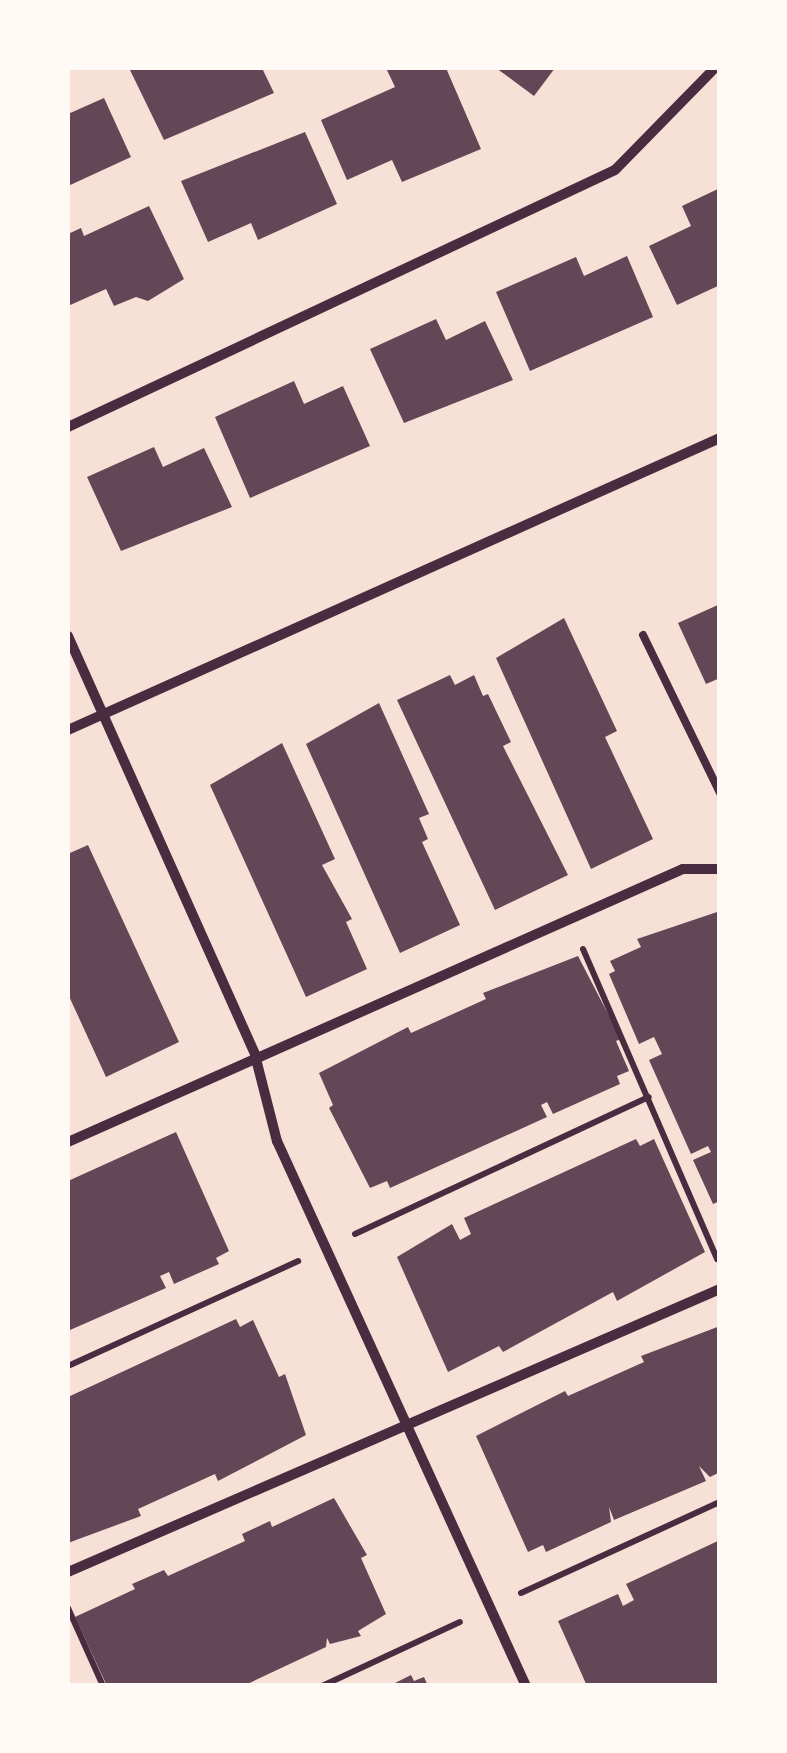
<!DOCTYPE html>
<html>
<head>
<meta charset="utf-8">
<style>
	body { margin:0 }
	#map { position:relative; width:787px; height:1753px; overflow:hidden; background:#f7e1d7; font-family:"Nunito Sans",sans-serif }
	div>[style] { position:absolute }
	.building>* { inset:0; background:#644757 }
	.path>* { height:6px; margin:-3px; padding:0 3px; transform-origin:3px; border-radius:3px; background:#4a2c40 }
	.service>* { height:8px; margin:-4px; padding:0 4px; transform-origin:4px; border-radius:4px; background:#4a2c40 }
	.minor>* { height:10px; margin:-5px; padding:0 5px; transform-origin:5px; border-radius:5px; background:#4a2c40 }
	span { translate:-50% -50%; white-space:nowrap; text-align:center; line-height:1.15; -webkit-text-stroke:10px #fffaf5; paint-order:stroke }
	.frame { position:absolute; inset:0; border:70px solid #fffaf5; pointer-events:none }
</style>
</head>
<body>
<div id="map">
	<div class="building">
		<div style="clip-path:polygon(129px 68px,262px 68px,274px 93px,164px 140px)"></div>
		<div style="clip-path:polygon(386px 68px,446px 68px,481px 149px,402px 182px,392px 160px,347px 180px,321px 120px,395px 87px)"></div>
		<div style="clip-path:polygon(496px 68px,555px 68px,534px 96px)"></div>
		<div style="clip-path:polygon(104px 98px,131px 157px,68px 186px,68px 114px)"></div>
		<div style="clip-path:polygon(305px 132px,337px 204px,258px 240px,251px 223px,208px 242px,181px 181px)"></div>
		<div style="clip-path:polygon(720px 188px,720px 285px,677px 305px,649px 246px,691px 226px,682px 206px)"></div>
		<div style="clip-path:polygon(149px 206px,184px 279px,148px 301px,136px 297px,114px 306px,106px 289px,68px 306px,68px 234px,81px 228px,84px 236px)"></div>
		<div style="clip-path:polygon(627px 256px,653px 317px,530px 371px,496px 292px,576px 257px,584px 276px)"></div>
		<div style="clip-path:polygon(436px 319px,446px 340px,485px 321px,513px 380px,404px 423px,370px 349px)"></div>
		<div style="clip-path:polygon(294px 381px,304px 404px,343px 386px,370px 446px,250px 498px,215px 417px)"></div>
		<div style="clip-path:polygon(154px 447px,163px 467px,204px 448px,232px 507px,121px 551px,87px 477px)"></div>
		<div style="clip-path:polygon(720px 604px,720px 678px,706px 684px,678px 623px)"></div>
		<div style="clip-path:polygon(564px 618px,617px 731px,605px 737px,653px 839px,591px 869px,496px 658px)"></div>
		<div style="clip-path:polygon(450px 675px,455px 685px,474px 675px,483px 696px,488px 694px,511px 742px,503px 746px,568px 875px,495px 910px,397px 700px)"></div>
		<div style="clip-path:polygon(379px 703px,429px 814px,419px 818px,428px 839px,422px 842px,460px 925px,400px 953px,306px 744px)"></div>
		<div style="clip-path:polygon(282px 743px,335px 859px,322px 865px,352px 919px,346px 922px,367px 969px,306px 997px,210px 785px)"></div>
		<div style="clip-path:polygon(88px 845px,179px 1042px,106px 1077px,68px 994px,68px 848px,70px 853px)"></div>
		<div style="clip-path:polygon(720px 911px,720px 1201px,713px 1204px,693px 1160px,711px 1152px,708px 1146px,691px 1154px,649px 1060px,662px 1054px,654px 1037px,639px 1044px,609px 974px,615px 971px,610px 961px,641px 947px,637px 939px)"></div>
		<div style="clip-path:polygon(578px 956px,621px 1039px,616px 1041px,629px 1071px,617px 1076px,620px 1084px,553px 1114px,547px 1102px,541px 1105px,547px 1117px,390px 1188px,387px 1181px,370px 1188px,329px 1108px,333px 1105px,319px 1073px,408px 1027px,411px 1033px,486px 999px,483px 993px)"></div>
		<div style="clip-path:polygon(176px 1132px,229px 1251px,216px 1258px,219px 1264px,174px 1284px,169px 1272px,160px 1276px,166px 1288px,70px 1330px,68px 1181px)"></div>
		<div style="clip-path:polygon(636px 1139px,640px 1146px,654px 1139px,705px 1252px,617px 1301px,613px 1292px,503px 1352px,499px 1346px,448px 1372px,397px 1257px,452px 1224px,460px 1240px,471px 1234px,464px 1218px)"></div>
		<div style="clip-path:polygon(236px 1319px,240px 1327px,253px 1320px,279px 1377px,285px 1374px,306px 1435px,218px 1481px,215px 1474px,138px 1509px,141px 1516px,68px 1543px,68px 1397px)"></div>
		<div style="clip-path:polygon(720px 1326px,720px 1472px,710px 1477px,699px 1466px,706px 1481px,614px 1520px,609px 1507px,611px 1522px,546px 1552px,543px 1545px,528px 1552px,476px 1436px,565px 1391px,568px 1396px,644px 1362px,641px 1356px)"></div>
		<div style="clip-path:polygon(334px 1498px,367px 1555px,361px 1558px,386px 1614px,358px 1631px,361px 1636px,330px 1644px,327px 1638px,326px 1647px,243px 1686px,107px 1686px,75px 1617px,135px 1589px,132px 1584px,164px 1570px,168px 1576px,245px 1541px,242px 1534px,270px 1521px,272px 1527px)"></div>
		<div style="clip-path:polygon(720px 1540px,720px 1686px,587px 1686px,558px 1621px,618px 1594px,623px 1606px,634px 1600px,626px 1584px)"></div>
		<div style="clip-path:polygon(411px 1675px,414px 1681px,424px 1677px,428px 1686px,389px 1686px)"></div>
	</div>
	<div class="path">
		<div style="left:583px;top:949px;width:338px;rotate:66.6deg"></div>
		<div style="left:355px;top:1234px;width:324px;rotate:-25deg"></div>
		<div style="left:68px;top:1366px;width:253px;rotate:-24.5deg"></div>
		<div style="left:521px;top:1593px;width:219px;rotate:-24.6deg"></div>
		<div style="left:68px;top:1608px;width:85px;rotate:65.8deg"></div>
		<div style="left:322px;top:1686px;width:152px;rotate:-24.9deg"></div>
	</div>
	<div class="service">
		<div style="left:643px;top:635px;width:176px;rotate:64deg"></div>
	</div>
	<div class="minor">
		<div style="left:68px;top:427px;width:604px;rotate:-25.17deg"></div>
		<div style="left:615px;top:170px;width:143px;rotate:-45.6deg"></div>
		<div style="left:68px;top:636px;width:459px;rotate:65.9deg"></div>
		<div style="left:255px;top:1055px;width:89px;rotate:75.7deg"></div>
		<div style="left:277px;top:1141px;width:599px;rotate:65.45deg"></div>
		<div style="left:68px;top:730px;width:714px;rotate:-24.13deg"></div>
		<div style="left:68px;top:1142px;width:673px;rotate:-23.94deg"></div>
		<div style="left:683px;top:869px;width:37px"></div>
		<div style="left:68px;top:1572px;width:711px;rotate:-23.46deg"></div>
	</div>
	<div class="frame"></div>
</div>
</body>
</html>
